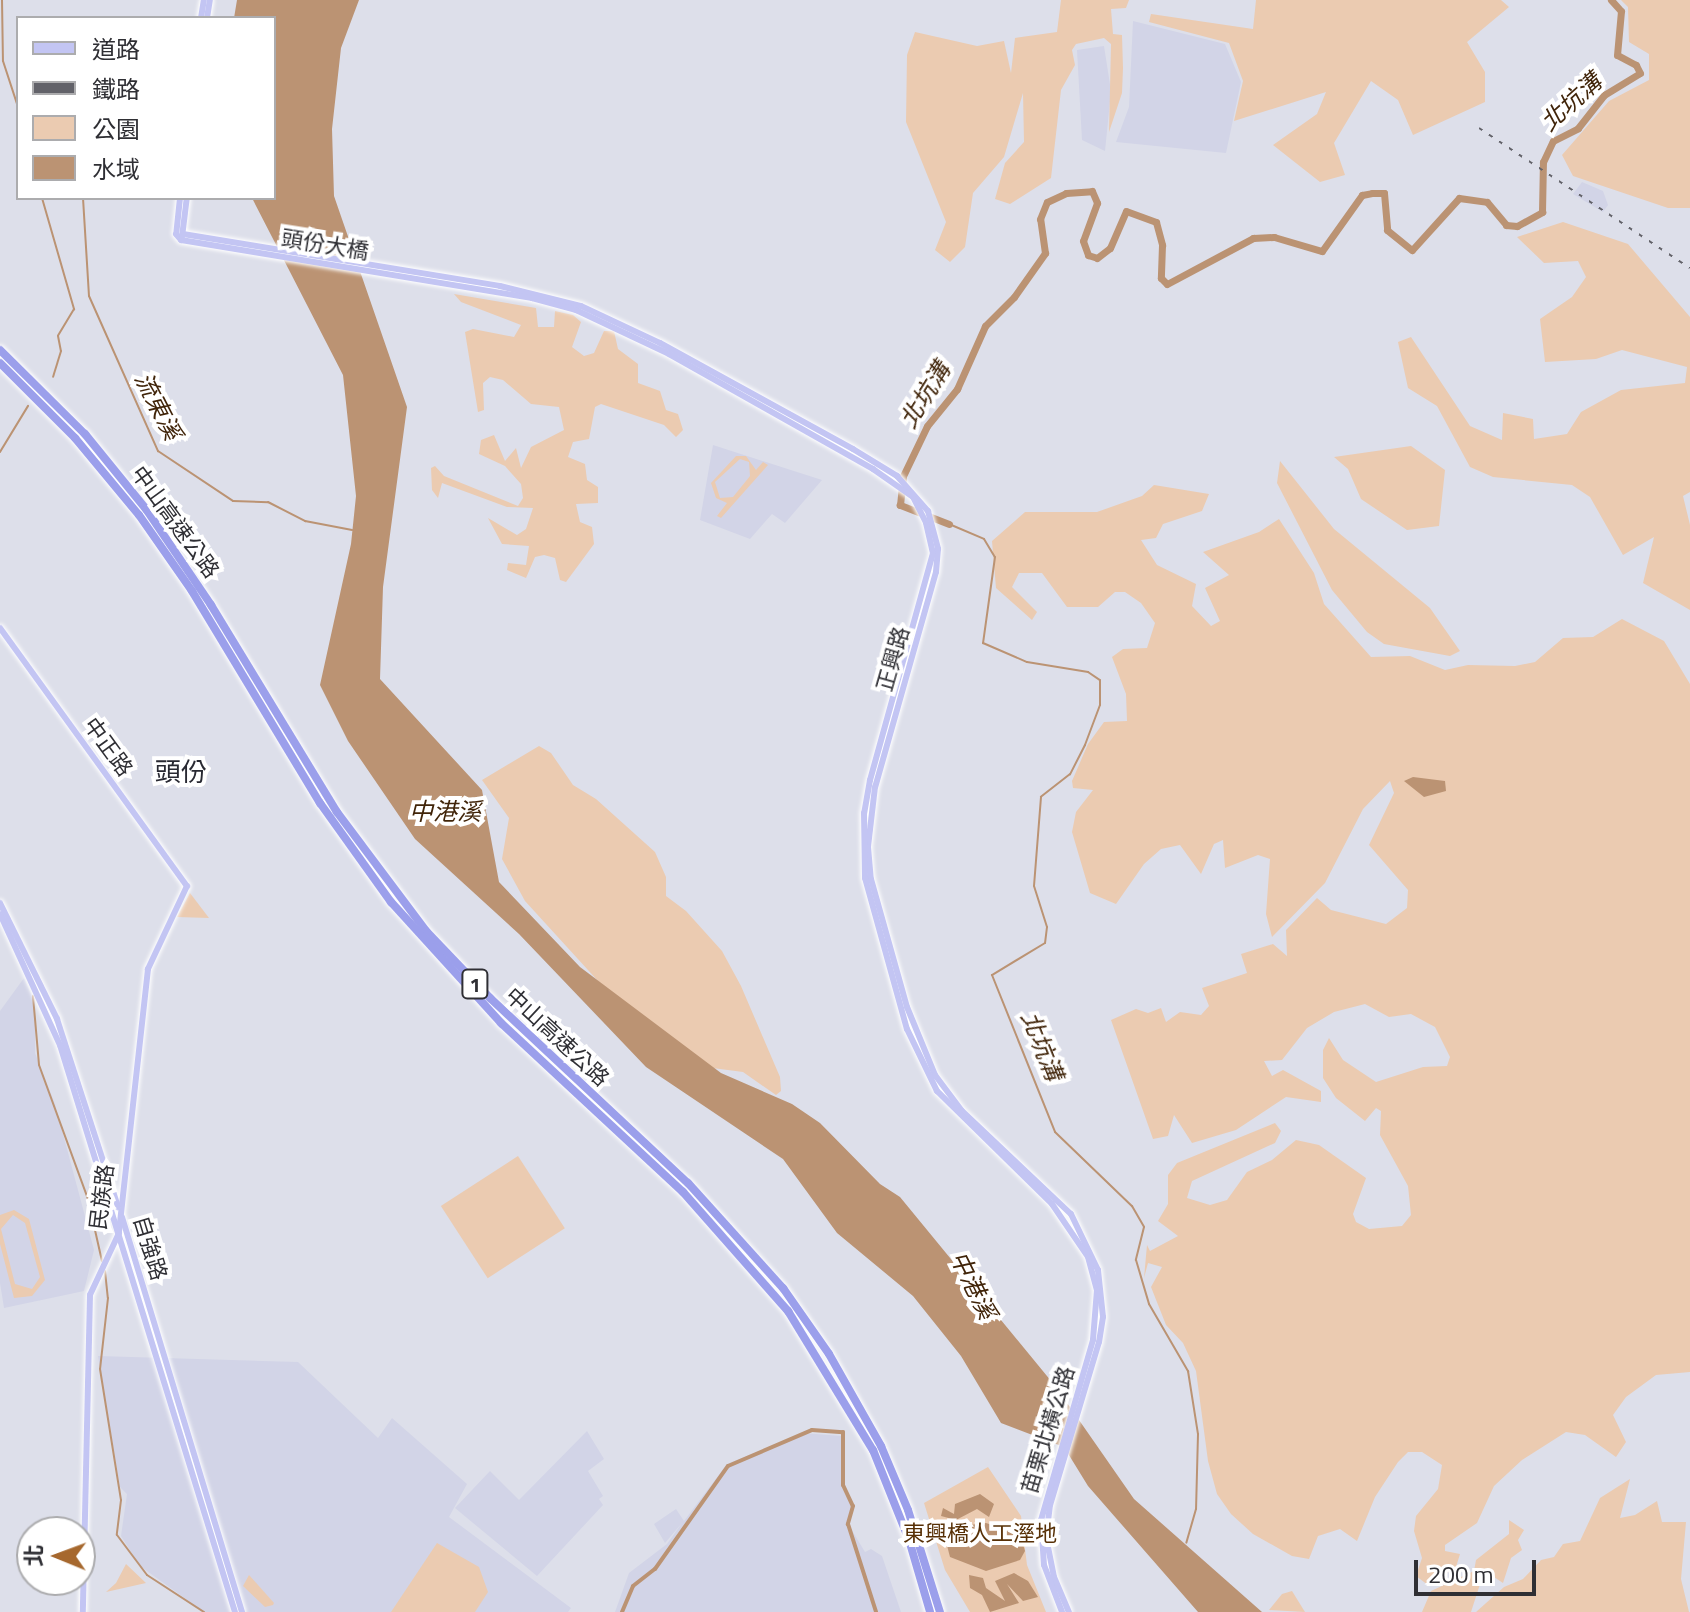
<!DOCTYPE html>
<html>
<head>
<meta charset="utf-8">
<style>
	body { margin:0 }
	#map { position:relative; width:1690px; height:1612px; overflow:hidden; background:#dddfea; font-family:"Titillium Web","Noto Sans TC",sans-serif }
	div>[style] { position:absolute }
	.built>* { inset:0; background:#d2d4e7 }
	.green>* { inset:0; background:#ebcbb1; transform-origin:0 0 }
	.water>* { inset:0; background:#bb9373 }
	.stream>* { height:2px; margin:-1px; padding:0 1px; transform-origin:1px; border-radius:1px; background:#bb9373 }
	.canal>* { height:4px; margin:-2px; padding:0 2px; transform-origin:2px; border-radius:2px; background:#bb9373 }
	.river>* { height:7px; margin:-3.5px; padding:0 3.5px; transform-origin:3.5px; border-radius:3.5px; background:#bb9373 }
	.roads { filter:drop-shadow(0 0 2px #fff) drop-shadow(0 0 2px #fff) }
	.major>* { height:6px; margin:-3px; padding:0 3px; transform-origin:3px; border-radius:3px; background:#c3c5f3 }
	.highway>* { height:8px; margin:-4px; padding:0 4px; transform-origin:4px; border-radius:4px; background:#9b9feb }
	.rail>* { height:2px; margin-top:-1px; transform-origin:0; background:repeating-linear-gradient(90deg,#626269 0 4px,transparent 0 12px) }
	span { translate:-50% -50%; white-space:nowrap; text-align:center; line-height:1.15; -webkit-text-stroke:8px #fff; paint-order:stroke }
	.shield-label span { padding:2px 6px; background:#fff; border:2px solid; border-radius:6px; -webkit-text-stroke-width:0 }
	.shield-label { font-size:20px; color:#2f2f34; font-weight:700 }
	.street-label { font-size:22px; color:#2f2f34 }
	.park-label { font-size:22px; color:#573006 }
	.water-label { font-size:24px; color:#402409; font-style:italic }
	.quarter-label { font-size:26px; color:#282932 }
	.legend { position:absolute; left:16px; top:16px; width:260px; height:184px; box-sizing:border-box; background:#fff; border:2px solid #acacae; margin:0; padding:10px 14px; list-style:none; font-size:24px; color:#2f2f34 }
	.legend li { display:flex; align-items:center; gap:16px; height:40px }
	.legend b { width:40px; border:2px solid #acacae }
	.north { position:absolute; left:16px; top:1516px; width:80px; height:80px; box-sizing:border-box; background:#fff; border:2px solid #acacae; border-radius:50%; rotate:271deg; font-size:22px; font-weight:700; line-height:32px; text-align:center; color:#2f2f34 }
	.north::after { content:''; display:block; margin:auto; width:28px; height:36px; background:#a6682e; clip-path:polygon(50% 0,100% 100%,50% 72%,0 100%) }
	.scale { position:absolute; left:1414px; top:1560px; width:122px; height:36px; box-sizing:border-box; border:4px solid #2f2f34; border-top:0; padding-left:10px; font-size:24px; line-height:28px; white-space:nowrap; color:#2f2f34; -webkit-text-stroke:6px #fff; paint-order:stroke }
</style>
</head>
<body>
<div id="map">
	<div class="built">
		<div style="clip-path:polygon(1133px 21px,1225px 44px,1241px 82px,1226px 153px,1116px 142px,1129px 107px)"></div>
		<div style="clip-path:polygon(1104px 46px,1111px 91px,1105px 151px,1082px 140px,1077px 50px)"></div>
		<div style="clip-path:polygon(1582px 182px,1603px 191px,1608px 205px,1603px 212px,1573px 194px)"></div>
		<div style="clip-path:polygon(713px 445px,822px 480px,785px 523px,772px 514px,750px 539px,700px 520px)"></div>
		<div style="clip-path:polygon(24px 978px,35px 1003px,35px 1053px,55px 1104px,94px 1250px,84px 1291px,4px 1308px,0 1283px,0 1011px)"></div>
		<div style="clip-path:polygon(98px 1356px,298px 1362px,378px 1438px,392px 1418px,467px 1484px,449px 1517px,571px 1608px,568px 1612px,204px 1612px,140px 1566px,121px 1536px,127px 1494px,120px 1487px)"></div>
		<div style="clip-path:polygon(587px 1431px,604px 1459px,588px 1471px,603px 1496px,599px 1499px,603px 1505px,537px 1576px,455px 1508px,490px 1471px,519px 1500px)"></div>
		<div style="clip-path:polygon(803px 1433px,841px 1436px,841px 1485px,852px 1508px,847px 1522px,865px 1552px,871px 1549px,882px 1556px,901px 1612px,615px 1612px,629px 1573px,667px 1544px,682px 1523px,665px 1543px,654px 1524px,676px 1509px,684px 1521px,727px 1464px)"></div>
	</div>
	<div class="green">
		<div style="clip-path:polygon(1061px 0,1129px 0,1126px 8px,1111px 9px,1113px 34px,1122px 35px,1123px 68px,1122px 93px,1109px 132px,1111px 44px,1104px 38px,1076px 44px,1072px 50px,1075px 65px,1061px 90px,1051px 178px,1010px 204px,995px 199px,1005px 163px,1024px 142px,1023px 93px,1004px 157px,973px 193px,965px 247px,950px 262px,935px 250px,946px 222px,906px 122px,907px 55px,915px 32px,977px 46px,1004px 41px,1011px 73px,1015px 38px,1057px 32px)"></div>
		<div style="clip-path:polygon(1256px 0,1501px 0,1509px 7px,1467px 42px,1485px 72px,1485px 102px,1413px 135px,1398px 100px,1371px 81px,1334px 143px,1345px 175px,1320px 182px,1273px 145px,1317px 114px,1326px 92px,1234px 121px,1243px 81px,1229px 43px,1149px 22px,1151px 14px,1253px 29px)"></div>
		<div style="clip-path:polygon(1621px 0,1690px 0,1690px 208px,1668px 208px,1573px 176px,1562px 155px,1609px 101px,1649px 80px,1649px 54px,1629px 42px,1628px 7px)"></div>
		<div style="clip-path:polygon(1563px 222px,1628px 244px,1690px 317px,1690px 492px,1683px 496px,1690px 525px,1690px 610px,1643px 583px,1654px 537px,1623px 555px,1590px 497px,1572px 485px,1493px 477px,1470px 467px,1437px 406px,1408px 388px,1398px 342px,1411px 337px,1470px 426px,1502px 440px,1503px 413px,1533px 419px,1534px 439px,1567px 434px,1581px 412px,1621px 390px,1685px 383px,1687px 367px,1622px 350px,1596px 359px,1545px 362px,1540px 319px,1572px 297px,1586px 277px,1578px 261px,1544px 263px,1517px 237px)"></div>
		<div style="clip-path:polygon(454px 294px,536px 308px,538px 327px,554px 327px,555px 311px,573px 315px,581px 322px,572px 347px,584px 356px,594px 353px,604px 331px,614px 331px,618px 349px,638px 364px,638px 383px,660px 391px,666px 410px,678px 414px,683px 430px,676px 437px,664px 425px,601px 404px,595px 407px,589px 439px,573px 442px,568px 457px,585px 464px,587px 480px,598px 487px,598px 503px,576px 504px,580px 522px,592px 527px,594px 544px,566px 582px,560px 580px,555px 558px,544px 555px,535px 557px,526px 578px,507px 570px,508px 563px,526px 565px,529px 546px,502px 544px,488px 518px,517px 535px,526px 529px,533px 508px,507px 507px,442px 483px,438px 498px,432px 490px,431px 468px,435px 466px,444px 476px,518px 506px,523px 498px,521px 484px,505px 466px,479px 454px,481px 440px,494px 435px,505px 461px,516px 448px,521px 468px,531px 447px,564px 430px,559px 407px,531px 404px,503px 380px,490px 377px,483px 383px,484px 410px,478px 412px,465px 332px,473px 329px,514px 337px,521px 325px,461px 302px)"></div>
		<div style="clip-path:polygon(1411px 446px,1445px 470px,1439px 526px,1407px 530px,1361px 499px,1348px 469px,1334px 457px)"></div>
		<div style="clip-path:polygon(evenodd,736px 456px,746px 456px,756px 470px,763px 462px,768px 465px,721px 518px,717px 516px,727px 503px,716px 498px,711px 483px,736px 456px,740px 459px,749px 462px,750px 476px,733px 497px,720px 498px,715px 482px,740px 459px)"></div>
		<div style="clip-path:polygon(1280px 461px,1334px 529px,1430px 608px,1460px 651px,1450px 656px,1384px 644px,1367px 632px,1332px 590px,1277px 483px)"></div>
		<div style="clip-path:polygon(1154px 485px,1209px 494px,1202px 511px,1163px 524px,1156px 538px,1141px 540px,1157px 565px,1196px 584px,1192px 606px,1211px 626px,1220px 621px,1205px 588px,1229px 575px,1203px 552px,1259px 532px,1279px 519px,1314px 573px,1324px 604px,1371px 657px,1410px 656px,1445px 670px,1468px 665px,1515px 666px,1535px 662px,1563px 638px,1593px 637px,1622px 619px,1664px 641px,1690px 684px,1690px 1372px,1656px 1375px,1626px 1397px,1613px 1415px,1626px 1442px,1616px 1457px,1585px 1435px,1566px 1432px,1522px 1460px,1494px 1486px,1477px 1523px,1445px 1545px,1445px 1551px,1460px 1554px,1456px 1567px,1428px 1585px,1416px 1576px,1422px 1558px,1414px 1531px,1416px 1516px,1438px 1489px,1442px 1465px,1422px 1452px,1408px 1452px,1398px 1462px,1375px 1497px,1357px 1541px,1340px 1529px,1318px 1536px,1309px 1559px,1292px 1556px,1253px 1534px,1231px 1514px,1217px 1494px,1208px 1461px,1196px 1371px,1183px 1343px,1166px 1325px,1151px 1287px,1162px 1267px,1148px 1263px,1144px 1278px,1147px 1245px,1150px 1251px,1178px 1236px,1158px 1221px,1168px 1204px,1168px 1175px,1177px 1163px,1275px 1123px,1281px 1131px,1275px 1143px,1192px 1181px,1187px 1198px,1210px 1205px,1227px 1200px,1247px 1172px,1272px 1160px,1296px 1140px,1319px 1145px,1366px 1178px,1353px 1214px,1356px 1222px,1369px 1229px,1402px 1226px,1411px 1215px,1408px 1186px,1380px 1135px,1381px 1111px,1376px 1108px,1365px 1121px,1336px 1098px,1323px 1078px,1323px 1050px,1329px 1038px,1343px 1060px,1376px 1082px,1423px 1067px,1447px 1066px,1450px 1057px,1435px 1027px,1411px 1014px,1389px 1017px,1365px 1004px,1334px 1012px,1307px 1028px,1282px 1060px,1264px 1061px,1272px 1076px,1283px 1070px,1321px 1091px,1321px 1102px,1286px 1097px,1236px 1130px,1192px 1143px,1174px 1115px,1168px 1136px,1153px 1139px,1111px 1020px,1136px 1009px,1148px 1013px,1161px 1008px,1166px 1022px,1180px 1012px,1201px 1015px,1209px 1006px,1202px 988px,1247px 973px,1241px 954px,1273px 944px,1287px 956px,1286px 930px,1317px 898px,1331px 910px,1386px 924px,1407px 908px,1408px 890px,1369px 845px,1394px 793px,1390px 781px,1363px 809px,1325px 883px,1272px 937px,1266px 914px,1270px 859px,1258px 855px,1225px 868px,1223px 840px,1214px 844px,1201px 874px,1180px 845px,1161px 849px,1144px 864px,1116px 904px,1090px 893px,1072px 832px,1076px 812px,1093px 790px,1073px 788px,1072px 781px,1088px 744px,1104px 722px,1127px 721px,1126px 694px,1112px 657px,1123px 649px,1147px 648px,1155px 623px,1141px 603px,1125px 592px,1115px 592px,1098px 607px,1067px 607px,1042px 573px,1019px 573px,1012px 587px,1037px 612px,1032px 620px,996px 588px,992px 541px,1025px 512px,1097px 512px,1142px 496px)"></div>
		<div style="clip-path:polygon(539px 746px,551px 753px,573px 785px,596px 799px,655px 852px,666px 877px,666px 896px,686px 911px,722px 951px,741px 986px,780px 1077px,781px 1091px,776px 1095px,743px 1072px,705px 1067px,598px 981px,525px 901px,502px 859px,509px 818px,482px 780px)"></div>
		<div style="clip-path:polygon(190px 893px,209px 918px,177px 917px)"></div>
		<div style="left:518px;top:1156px;width:86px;height:92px;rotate:57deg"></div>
		<div style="clip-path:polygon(evenodd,14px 1210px,29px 1219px,45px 1280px,32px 1296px,14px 1298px,0 1244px,0 1215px,14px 1210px,13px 1215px,25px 1223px,40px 1277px,32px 1289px,15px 1284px,1px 1229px,13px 1215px)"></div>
		<div style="clip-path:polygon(988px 1467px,1021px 1516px,1027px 1565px,1046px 1612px,970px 1612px,945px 1570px,924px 1503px)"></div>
		<div style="clip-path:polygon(1630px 1479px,1620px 1518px,1635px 1515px,1657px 1501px,1662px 1522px,1686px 1522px,1681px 1579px,1689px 1612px,1476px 1612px,1504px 1587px,1523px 1579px,1541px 1560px,1554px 1557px,1563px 1544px,1580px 1541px,1600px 1498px)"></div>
		<div style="clip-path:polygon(1509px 1520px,1524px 1530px,1518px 1540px,1522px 1550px,1511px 1558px,1503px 1583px,1491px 1575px,1482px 1578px,1471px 1612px,1422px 1612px,1431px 1591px,1474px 1571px,1476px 1560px,1509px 1534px)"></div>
		<div style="clip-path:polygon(437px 1543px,479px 1567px,488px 1592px,475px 1612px,391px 1612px)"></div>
		<div style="clip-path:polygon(126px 1564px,146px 1583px,106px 1592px,116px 1583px)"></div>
		<div style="clip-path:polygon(249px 1575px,274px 1603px,273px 1605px,265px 1607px,243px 1586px)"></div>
		<div style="clip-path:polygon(1292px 1591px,1305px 1612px,1269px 1610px,1282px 1594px)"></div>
	</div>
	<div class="water">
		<div style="clip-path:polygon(237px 0,359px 0,341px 48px,332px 129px,334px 196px,407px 407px,383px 587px,380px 679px,482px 790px,499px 882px,580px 967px,721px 1073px,792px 1104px,820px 1123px,880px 1184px,900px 1197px,1056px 1387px,1134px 1499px,1262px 1612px,1198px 1612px,1088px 1486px,1064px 1447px,1001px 1423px,961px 1356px,913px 1296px,837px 1233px,783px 1159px,646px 1067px,519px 934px,415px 839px,348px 741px,320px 685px,351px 544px,356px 496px,343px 375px,252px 198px,274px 198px,274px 18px,234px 18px)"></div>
		<div style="clip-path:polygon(1413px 777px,1445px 781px,1446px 791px,1424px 797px,1404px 781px)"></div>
		<div style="clip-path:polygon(980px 1494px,994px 1504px,989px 1517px,977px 1509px,956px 1520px,941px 1516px,943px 1508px,954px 1514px,955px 1504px)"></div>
		<div style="clip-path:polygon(986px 1523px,1020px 1534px,1025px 1551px,1020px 1560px,986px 1571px,950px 1557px,945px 1538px,953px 1527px)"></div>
		<div style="clip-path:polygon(1014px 1573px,1028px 1581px,1038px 1597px,1023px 1601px,1007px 1584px,1019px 1603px,990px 1612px,982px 1595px,970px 1588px,969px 1575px,983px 1578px,986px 1588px,1005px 1601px,995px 1581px)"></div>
	</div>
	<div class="stream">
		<div style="left:2px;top:0;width:61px;rotate:89.1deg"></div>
		<div style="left:3px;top:61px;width:48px;rotate:71.9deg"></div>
		<div style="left:42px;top:198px;width:116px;rotate:73.9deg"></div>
		<div style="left:74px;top:309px;width:31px;rotate:121deg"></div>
		<div style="left:58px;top:336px;width:15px;rotate:79deg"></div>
		<div style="left:61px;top:351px;width:27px;rotate:107deg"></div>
		<div style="left:83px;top:198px;width:98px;rotate:86.5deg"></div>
		<div style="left:89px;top:296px;width:170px;rotate:66deg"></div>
		<div style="left:158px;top:451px;width:90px;rotate:33.7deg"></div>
		<div style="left:233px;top:501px;width:35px;rotate:2deg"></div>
		<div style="left:268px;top:502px;width:42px;rotate:27.2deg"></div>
		<div style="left:305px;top:521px;width:48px;rotate:10.8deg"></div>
		<div style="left:0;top:452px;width:54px;rotate:-58.7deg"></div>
		<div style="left:949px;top:524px;width:38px;rotate:23deg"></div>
		<div style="left:984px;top:539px;width:21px;rotate:59deg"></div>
		<div style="left:995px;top:557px;width:87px;rotate:97.9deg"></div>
		<div style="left:983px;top:643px;width:48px;rotate:23.4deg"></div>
		<div style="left:1027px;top:662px;width:62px;rotate:9.3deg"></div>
		<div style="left:1088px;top:672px;width:14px;rotate:34deg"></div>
		<div style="left:1100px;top:680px;width:25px;rotate:90deg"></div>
		<div style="left:1100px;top:705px;width:43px;rotate:110.6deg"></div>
		<div style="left:1085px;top:745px;width:33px;rotate:117deg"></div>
		<div style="left:1070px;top:774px;width:37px;rotate:142deg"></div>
		<div style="left:1041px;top:797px;width:89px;rotate:94.5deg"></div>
		<div style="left:1034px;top:886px;width:43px;rotate:72.4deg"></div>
		<div style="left:1047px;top:927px;width:16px;rotate:97deg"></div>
		<div style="left:1045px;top:943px;width:62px;rotate:148.9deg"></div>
		<div style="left:992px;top:975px;width:169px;rotate:68.1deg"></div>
		<div style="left:1055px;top:1132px;width:107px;rotate:43.9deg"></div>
		<div style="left:1132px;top:1206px;width:24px;rotate:60deg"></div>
		<div style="left:1144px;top:1227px;width:34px;rotate:104deg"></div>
		<div style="left:1136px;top:1260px;width:46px;rotate:73.5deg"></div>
		<div style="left:1149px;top:1304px;width:78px;rotate:59.8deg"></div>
		<div style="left:1188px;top:1371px;width:64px;rotate:81deg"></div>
		<div style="left:1198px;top:1434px;width:75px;rotate:91.5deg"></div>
		<div style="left:1196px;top:1509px;width:35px;rotate:106deg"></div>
		<div style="left:33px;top:996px;width:69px;rotate:85deg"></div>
		<div style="left:39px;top:1065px;width:143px;rotate:69.9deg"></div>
		<div style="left:88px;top:1199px;width:64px;rotate:77.3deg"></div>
		<div style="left:105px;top:1271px;width:27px;rotate:84deg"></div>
		<div style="left:108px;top:1298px;width:71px;rotate:96.4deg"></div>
		<div style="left:100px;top:1369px;width:133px;rotate:80.9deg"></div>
		<div style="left:121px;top:1500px;width:35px;rotate:97deg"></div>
		<div style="left:117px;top:1535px;width:50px;rotate:53.1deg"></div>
		<div style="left:147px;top:1575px;width:68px;rotate:33deg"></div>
	</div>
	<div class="canal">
		<div style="left:622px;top:1612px;width:28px;rotate:-67deg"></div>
		<div style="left:633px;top:1586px;width:28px;rotate:-38deg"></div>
		<div style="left:655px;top:1569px;width:126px;rotate:-54.7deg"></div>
		<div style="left:728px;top:1466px;width:91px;rotate:-23.2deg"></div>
		<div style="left:812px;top:1430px;width:31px;rotate:4deg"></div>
		<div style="left:843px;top:1432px;width:53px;rotate:90deg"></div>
		<div style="left:843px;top:1485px;width:23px;rotate:65deg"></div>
		<div style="left:853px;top:1506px;width:19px;rotate:106deg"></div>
		<div style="left:848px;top:1524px;width:92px;rotate:72.3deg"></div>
	</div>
	<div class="river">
		<div style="left:949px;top:524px;width:53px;rotate:-158.8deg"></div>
		<div style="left:900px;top:505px;width:29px;rotate:-84deg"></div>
		<div style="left:903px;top:476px;width:55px;rotate:-64.4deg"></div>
		<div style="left:927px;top:426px;width:48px;rotate:-51deg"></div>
		<div style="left:957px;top:389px;width:69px;rotate:-66deg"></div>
		<div style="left:985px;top:326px;width:41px;rotate:-45deg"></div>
		<div style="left:1014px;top:297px;width:54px;rotate:-54.8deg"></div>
		<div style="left:1045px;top:253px;width:34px;rotate:-98deg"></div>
		<div style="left:1040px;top:219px;width:18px;rotate:-68deg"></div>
		<div style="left:1047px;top:202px;width:21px;rotate:-25deg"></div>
		<div style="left:1066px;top:193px;width:26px;rotate:-4deg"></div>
		<div style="left:1092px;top:191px;width:13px;rotate:67deg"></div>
		<div style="left:1097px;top:203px;width:40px;rotate:110.2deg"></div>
		<div style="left:1083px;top:241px;width:15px;rotate:70deg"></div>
		<div style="left:1088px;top:255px;width:9px;rotate:18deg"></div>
		<div style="left:1097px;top:258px;width:16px;rotate:-38deg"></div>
		<div style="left:1110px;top:248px;width:40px;rotate:-66.6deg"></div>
		<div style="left:1126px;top:211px;width:32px;rotate:20deg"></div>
		<div style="left:1156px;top:222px;width:24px;rotate:75deg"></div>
		<div style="left:1162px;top:245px;width:33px;rotate:92deg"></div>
		<div style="left:1161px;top:278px;width:8px;rotate:45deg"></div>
		<div style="left:1167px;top:284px;width:98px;rotate:-28.1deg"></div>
		<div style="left:1253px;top:238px;width:21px;rotate:-3deg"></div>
		<div style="left:1274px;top:237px;width:50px;rotate:16.3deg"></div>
		<div style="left:1322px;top:251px;width:69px;rotate:-54.5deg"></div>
		<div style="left:1362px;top:195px;width:10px;rotate:-11deg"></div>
		<div style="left:1372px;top:193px;width:12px"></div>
		<div style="left:1384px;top:193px;width:37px;rotate:85deg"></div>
		<div style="left:1387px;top:230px;width:32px;rotate:39deg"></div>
		<div style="left:1412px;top:250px;width:70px;rotate:-47.9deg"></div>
		<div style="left:1459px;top:198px;width:28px;rotate:8deg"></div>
		<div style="left:1487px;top:202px;width:30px;rotate:50deg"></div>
		<div style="left:1506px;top:225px;width:11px;rotate:5deg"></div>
		<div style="left:1517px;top:226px;width:29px;rotate:-29deg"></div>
		<div style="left:1542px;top:212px;width:50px;rotate:-88.9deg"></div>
		<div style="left:1543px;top:162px;width:23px;rotate:-65deg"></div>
		<div style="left:1553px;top:141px;width:28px;rotate:-27deg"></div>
		<div style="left:1578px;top:128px;width:42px;rotate:-51.8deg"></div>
		<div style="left:1604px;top:95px;width:42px;rotate:-31.4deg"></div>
		<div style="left:1640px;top:73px;width:9px;rotate:-117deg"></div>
		<div style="left:1636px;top:65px;width:21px;rotate:-152deg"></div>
		<div style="left:1617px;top:55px;width:44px;rotate:-84.8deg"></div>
		<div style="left:1621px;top:11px;width:15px;rotate:-132deg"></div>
	</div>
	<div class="roads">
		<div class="major">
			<div style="left:201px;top:18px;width:18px;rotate:-81deg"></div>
			<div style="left:207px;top:18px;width:18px;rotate:-81deg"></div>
			<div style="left:180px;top:198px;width:36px;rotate:96deg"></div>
			<div style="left:176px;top:234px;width:8px;rotate:50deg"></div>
			<div style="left:183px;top:234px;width:321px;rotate:9.3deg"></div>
			<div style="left:500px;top:286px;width:83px;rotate:13.9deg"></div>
			<div style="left:581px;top:306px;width:87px;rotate:25.1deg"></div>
			<div style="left:660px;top:343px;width:220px;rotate:28.8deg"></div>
			<div style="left:853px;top:449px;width:52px;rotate:31.5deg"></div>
			<div style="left:897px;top:476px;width:47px;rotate:48.5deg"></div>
			<div style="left:928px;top:511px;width:39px;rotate:75deg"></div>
			<div style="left:938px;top:549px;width:23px;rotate:95deg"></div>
			<div style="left:936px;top:572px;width:223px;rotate:105.8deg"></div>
			<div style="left:875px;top:787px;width:60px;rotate:96.7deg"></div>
			<div style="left:868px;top:847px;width:32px;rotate:85deg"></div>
			<div style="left:871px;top:879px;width:133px;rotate:74.3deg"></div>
			<div style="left:907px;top:1007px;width:74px;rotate:67.6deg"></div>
			<div style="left:935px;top:1075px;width:45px;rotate:53.1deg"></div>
			<div style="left:962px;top:1111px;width:150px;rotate:43.4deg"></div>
			<div style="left:1071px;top:1214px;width:62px;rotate:64.3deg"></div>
			<div style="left:1098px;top:1270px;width:47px;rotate:83.9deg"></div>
			<div style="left:1103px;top:1317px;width:25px;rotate:99deg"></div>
			<div style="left:1099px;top:1342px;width:170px;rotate:106.7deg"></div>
			<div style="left:1050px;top:1505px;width:32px;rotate:97deg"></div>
			<div style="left:1046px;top:1537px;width:41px;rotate:78.7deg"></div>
			<div style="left:1054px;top:1577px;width:38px;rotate:67deg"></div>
			<div style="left:182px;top:237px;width:39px;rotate:-83deg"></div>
			<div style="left:181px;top:240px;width:356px;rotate:9.4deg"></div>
			<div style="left:532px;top:298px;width:46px;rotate:15.3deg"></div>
			<div style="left:576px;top:310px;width:103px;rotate:25.3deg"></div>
			<div style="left:669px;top:354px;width:234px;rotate:29.4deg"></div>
			<div style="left:873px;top:469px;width:49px;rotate:35deg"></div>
			<div style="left:913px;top:497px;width:29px;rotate:63deg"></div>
			<div style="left:926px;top:523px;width:31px;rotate:77deg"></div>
			<div style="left:933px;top:553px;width:236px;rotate:105.5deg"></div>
			<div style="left:870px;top:780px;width:34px;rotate:100deg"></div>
			<div style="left:864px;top:813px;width:65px;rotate:89.1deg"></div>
			<div style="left:865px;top:878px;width:157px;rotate:74.5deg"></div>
			<div style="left:907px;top:1029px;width:69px;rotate:64.2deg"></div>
			<div style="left:937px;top:1091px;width:161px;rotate:44.5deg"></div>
			<div style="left:1052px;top:1204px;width:64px;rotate:55.8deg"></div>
			<div style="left:1088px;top:1257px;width:34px;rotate:75deg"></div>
			<div style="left:1097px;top:1290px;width:50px;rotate:94.6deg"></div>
			<div style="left:1093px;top:1340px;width:187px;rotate:106.1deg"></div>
			<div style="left:1041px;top:1520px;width:45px;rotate:86.2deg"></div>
			<div style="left:1044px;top:1565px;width:50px;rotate:69deg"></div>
			<div style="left:0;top:628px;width:319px;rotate:54.1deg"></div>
			<div style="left:187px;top:886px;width:92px;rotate:115.2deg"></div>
			<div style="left:148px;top:969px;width:266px;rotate:96.3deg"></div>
			<div style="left:119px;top:1233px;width:68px;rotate:115.1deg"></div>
			<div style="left:90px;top:1295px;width:317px;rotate:91.3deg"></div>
			<div style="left:0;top:903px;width:129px;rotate:63.8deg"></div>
			<div style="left:57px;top:1019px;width:198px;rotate:72deg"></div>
			<div style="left:0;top:914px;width:144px;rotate:65.4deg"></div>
			<div style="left:60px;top:1045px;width:593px;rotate:72.85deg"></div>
			<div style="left:122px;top:1217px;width:413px;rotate:73.1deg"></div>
		</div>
		<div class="highway">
			<div style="left:0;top:350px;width:120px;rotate:44.7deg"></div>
			<div style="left:85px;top:434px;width:97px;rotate:50.9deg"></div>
			<div style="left:146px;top:509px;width:116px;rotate:55.9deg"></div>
			<div style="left:211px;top:605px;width:242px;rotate:58.7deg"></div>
			<div style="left:337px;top:812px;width:149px;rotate:53.2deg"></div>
			<div style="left:426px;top:931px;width:93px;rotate:46.3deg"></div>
			<div style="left:490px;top:998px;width:271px;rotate:43.1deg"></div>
			<div style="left:688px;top:1183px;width:142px;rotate:47.9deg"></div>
			<div style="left:783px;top:1288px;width:80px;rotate:55.1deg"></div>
			<div style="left:829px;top:1354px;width:106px;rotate:60.5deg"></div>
			<div style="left:881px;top:1446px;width:69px;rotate:67.1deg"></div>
			<div style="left:908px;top:1510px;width:107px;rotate:72.6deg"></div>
			<div style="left:0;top:363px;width:106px;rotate:45deg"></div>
			<div style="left:75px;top:438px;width:100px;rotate:50.3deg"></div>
			<div style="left:139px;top:515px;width:93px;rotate:55.1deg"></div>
			<div style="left:192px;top:591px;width:248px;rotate:58.9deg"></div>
			<div style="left:320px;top:803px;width:122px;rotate:54.4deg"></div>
			<div style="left:391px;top:902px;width:164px;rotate:47.7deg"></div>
			<div style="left:501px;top:1023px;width:248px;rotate:42.9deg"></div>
			<div style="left:683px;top:1192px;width:159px;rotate:48.6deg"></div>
			<div style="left:788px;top:1311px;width:163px;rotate:58.6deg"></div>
			<div style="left:873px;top:1450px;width:97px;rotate:68.2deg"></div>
			<div style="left:909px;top:1540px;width:75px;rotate:73.7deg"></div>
		</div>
	</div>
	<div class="rail">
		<div style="left:1479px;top:128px;width:253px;rotate:33.6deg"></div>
	</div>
	<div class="shield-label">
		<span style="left:475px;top:984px">1</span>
	</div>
	<div class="street-label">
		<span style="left:325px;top:245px;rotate:9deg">頭份大橋</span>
		<span style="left:175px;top:522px;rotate:54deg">中山高速公路</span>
		<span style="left:893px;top:659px;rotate:-74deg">正興路</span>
		<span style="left:108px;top:747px;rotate:54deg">中正路</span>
		<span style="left:557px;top:1037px;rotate:43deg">中山高速公路</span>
		<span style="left:102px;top:1197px;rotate:-83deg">民族路</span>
		<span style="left:150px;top:1248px;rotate:73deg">自強路</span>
		<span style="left:1048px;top:1430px;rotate:-73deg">苗栗北橫公路</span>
	</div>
	<div class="park-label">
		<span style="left:980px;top:1534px">東興橋人工溼地</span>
	</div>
	<div class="water-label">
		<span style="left:1571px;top:102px;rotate:-42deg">北坑溝</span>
		<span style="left:925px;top:395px;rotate:-58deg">北坑溝</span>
		<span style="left:158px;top:406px;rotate:63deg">流東溪</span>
		<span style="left:445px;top:812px">中港溪</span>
		<span style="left:1042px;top:1046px;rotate:68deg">北坑溝</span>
		<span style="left:973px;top:1285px;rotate:64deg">中港溪</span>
	</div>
	<div class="quarter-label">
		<span style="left:181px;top:772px">頭份</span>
	</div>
	<ul class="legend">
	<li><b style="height:10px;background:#c3c5f3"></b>道路</li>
	<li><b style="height:10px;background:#626269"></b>鐵路</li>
	<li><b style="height:22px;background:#ebcbb1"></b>公園</li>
	<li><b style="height:22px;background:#bb9373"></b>水域</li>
	</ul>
	<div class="north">北</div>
	<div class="scale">200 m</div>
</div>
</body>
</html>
